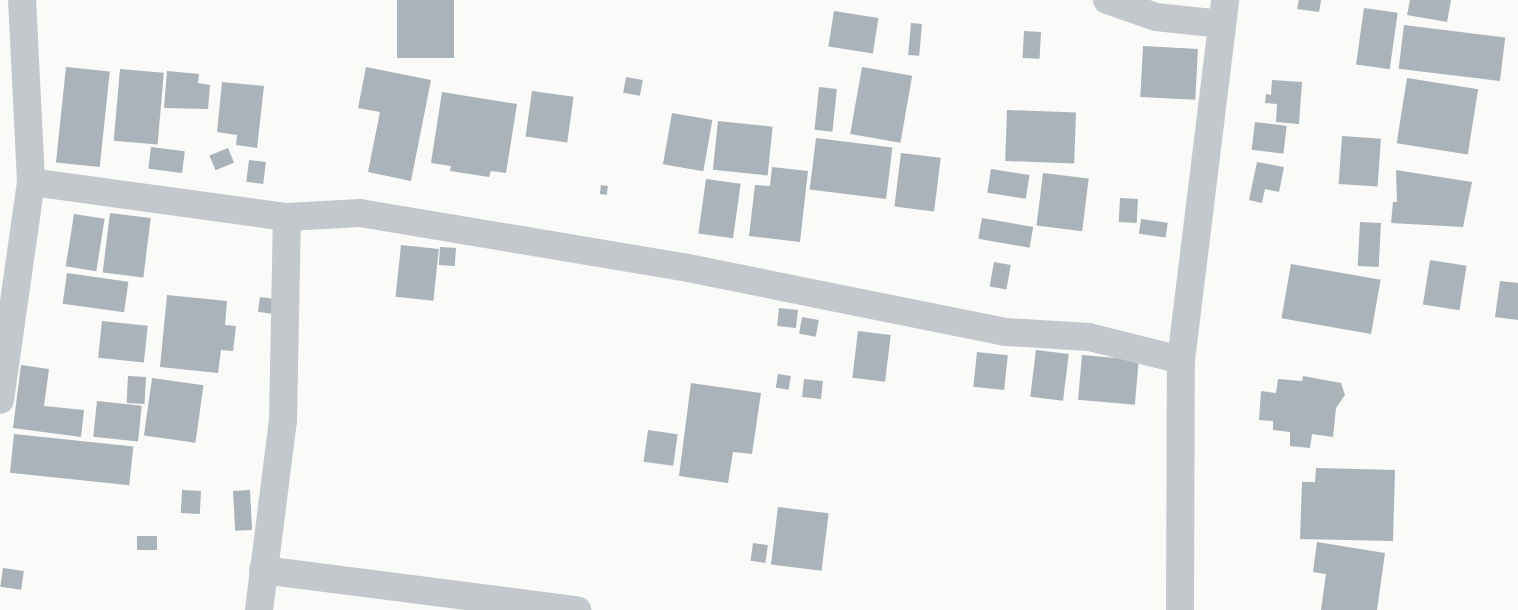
<!DOCTYPE html>
<html>
<head>
<meta charset="utf-8">
<style>
	body { margin:0 }
	#map { position:relative; width:1518px; height:610px; overflow:hidden; background:#fafaf8; font-family:"Exo 2",sans-serif }
	div>[style] { position:absolute }
	.building>* { inset:0; background:#aab3b9; transform-origin:0 0 }
	.minor>* { height:28px; margin:-14px; padding:0 14px; transform-origin:14px; border-radius:14px; background:#c3c8cc }
	span { translate:-50% -50%; white-space:nowrap; text-align:center; line-height:1.15; -webkit-text-stroke:6px #fff; paint-order:stroke }
</style>
</head>
<body>
<div id="map">
	<div class="building">
		<div style="left:397px;top:0;width:57px;height:58px"></div>
		<div style="clip-path:polygon(1299px 0,1321px 0,1319px 12px,1297px 9px)"></div>
		<div style="clip-path:polygon(1410px 0,1451px 0,1447px 22px,1407px 15px)"></div>
		<div style="left:1364px;top:8px;width:34px;height:57px;rotate:8deg"></div>
		<div style="left:834px;top:11px;width:45px;height:36px;rotate:9deg"></div>
		<div style="left:911px;top:23px;width:11px;height:32px;rotate:5deg"></div>
		<div style="left:1404px;top:25px;width:102px;height:44px;rotate:7deg"></div>
		<div style="left:1024px;top:31px;width:17px;height:27px;rotate:3deg"></div>
		<div style="left:1143px;top:46px;width:55px;height:51px;rotate:3deg"></div>
		<div style="left:66px;top:67px;width:44px;height:96px;rotate:6deg"></div>
		<div style="clip-path:polygon(366px 67px,431px 80px,411px 181px,368px 172px,380px 112px,358px 108px)"></div>
		<div style="left:862px;top:67px;width:51px;height:68px;rotate:10deg"></div>
		<div style="left:120px;top:69px;width:44px;height:72px;rotate:5deg"></div>
		<div style="clip-path:polygon(167px 71px,199px 74px,198px 83px,210px 85px,208px 109px,164px 108px)"></div>
		<div style="left:626px;top:77px;width:17px;height:16px;rotate:10deg"></div>
		<div style="left:1407px;top:78px;width:72px;height:66px;rotate:9deg"></div>
		<div style="clip-path:polygon(1272px 80px,1302px 82px,1299px 124px,1276px 122px,1277px 104px,1265px 103px,1266px 94px,1271px 95px)"></div>
		<div style="clip-path:polygon(222px 82px,264px 86px,257px 148px,236px 145px,237px 135px,217px 132px)"></div>
		<div style="left:819px;top:87px;width:18px;height:43px;rotate:6deg"></div>
		<div style="left:532px;top:91px;width:42px;height:46px;rotate:8deg"></div>
		<div style="clip-path:polygon(442px 92px,517px 104px,506px 173px,491px 171px,489px 177px,450px 171px,451px 166px,431px 163px)"></div>
		<div style="left:1007px;top:110px;width:69px;height:51px;rotate:2deg"></div>
		<div style="left:672px;top:113px;width:41px;height:52px;rotate:10deg"></div>
		<div style="left:718px;top:121px;width:55px;height:49px;rotate:6deg"></div>
		<div style="left:1255px;top:122px;width:32px;height:28px;rotate:7deg"></div>
		<div style="left:1342px;top:136px;width:39px;height:48px;rotate:4deg"></div>
		<div style="left:816px;top:138px;width:77px;height:52px;rotate:7deg"></div>
		<div style="left:151px;top:147px;width:34px;height:22px;rotate:7deg"></div>
		<div style="left:228px;top:148px;width:16px;height:20px;rotate:68deg"></div>
		<div style="left:901px;top:153px;width:40px;height:54px;rotate:7deg"></div>
		<div style="left:249px;top:160px;width:17px;height:22px;rotate:7deg"></div>
		<div style="clip-path:polygon(1257px 162px,1284px 167px,1279px 192px,1265px 189px,1262px 203px,1249px 200px)"></div>
		<div style="clip-path:polygon(772px 167px,808px 171px,800px 242px,749px 236px,755px 185px,770px 186px)"></div>
		<div style="left:991px;top:169px;width:39px;height:24px;rotate:9deg"></div>
		<div style="clip-path:polygon(1396px 170px,1472px 182px,1463px 227px,1391px 223px,1393px 202px,1397px 202px)"></div>
		<div style="left:1043px;top:173px;width:46px;height:53px;rotate:7deg"></div>
		<div style="left:706px;top:179px;width:35px;height:55px;rotate:8deg"></div>
		<div style="left:601px;top:185px;width:7px;height:9px;rotate:8deg"></div>
		<div style="left:1120px;top:198px;width:18px;height:24px;rotate:3deg"></div>
		<div style="left:110px;top:213px;width:41px;height:60px;rotate:7deg"></div>
		<div style="left:74px;top:214px;width:31px;height:53px;rotate:9deg"></div>
		<div style="left:982px;top:218px;width:52px;height:21px;rotate:10deg"></div>
		<div style="left:1141px;top:219px;width:27px;height:15px;rotate:8deg"></div>
		<div style="left:1360px;top:222px;width:21px;height:44px;rotate:3deg"></div>
		<div style="left:401px;top:245px;width:38px;height:52px;rotate:6deg"></div>
		<div style="left:440px;top:247px;width:16px;height:18px;rotate:4deg"></div>
		<div style="left:1430px;top:260px;width:37px;height:45px;rotate:9deg"></div>
		<div style="left:994px;top:262px;width:17px;height:25px;rotate:10deg"></div>
		<div style="left:1291px;top:264px;width:91px;height:55px;rotate:10deg"></div>
		<div style="left:67px;top:273px;width:62px;height:31px;rotate:8deg"></div>
		<div style="clip-path:polygon(1500px 281px,1518px 283px,1518px 320px,1495px 317px)"></div>
		<div style="clip-path:polygon(167px 295px,227px 301px,225px 325px,236px 326px,233px 351px,221px 350px,218px 373px,160px 367px)"></div>
		<div style="left:260px;top:297px;width:22px;height:15px;rotate:8deg"></div>
		<div style="left:779px;top:308px;width:19px;height:18px;rotate:6deg"></div>
		<div style="left:802px;top:317px;width:17px;height:17px;rotate:10deg"></div>
		<div style="left:102px;top:321px;width:46px;height:37px;rotate:6deg"></div>
		<div style="left:858px;top:331px;width:33px;height:47px;rotate:7deg"></div>
		<div style="left:1036px;top:350px;width:33px;height:47px;rotate:7deg"></div>
		<div style="left:977px;top:352px;width:31px;height:35px;rotate:6deg"></div>
		<div style="left:1082px;top:355px;width:57px;height:45px;rotate:5deg"></div>
		<div style="clip-path:polygon(21px 365px,49px 369px,44px 406px,84px 410px,81px 437px,13px 428px)"></div>
		<div style="left:778px;top:374px;width:13px;height:14px;rotate:9deg"></div>
		<div style="left:128px;top:376px;width:18px;height:27px;rotate:3deg"></div>
		<div style="clip-path:polygon(1303px 376px,1341px 383px,1345px 395px,1336px 408px,1333px 437px,1312px 434px,1310px 448px,1290px 446px,1290px 432px,1273px 430px,1273px 421px,1259px 420px,1261px 391px,1276px 393px,1278px 379px,1302px 381px)"></div>
		<div style="left:152px;top:378px;width:52px;height:58px;rotate:8deg"></div>
		<div style="left:804px;top:379px;width:19px;height:18px;rotate:6deg"></div>
		<div style="clip-path:polygon(691px 383px,761px 393px,752px 454px,733px 452px,728px 483px,679px 476px)"></div>
		<div style="left:97px;top:401px;width:45px;height:36px;rotate:6deg"></div>
		<div style="left:648px;top:430px;width:30px;height:32px;rotate:8deg"></div>
		<div style="left:14px;top:434px;width:120px;height:39px;rotate:6deg"></div>
		<div style="clip-path:polygon(1316px 468px,1395px 470px,1393px 541px,1300px 539px,1302px 482px,1315px 482px)"></div>
		<div style="left:182px;top:490px;width:19px;height:23px;rotate:3deg"></div>
		<div style="left:250px;top:490px;width:40px;height:17px;rotate:87deg"></div>
		<div style="left:778px;top:507px;width:51px;height:58px;rotate:7deg"></div>
		<div style="left:137px;top:536px;width:20px;height:14px"></div>
		<div style="clip-path:polygon(1317px 542px,1385px 553px,1377px 610px,1321px 610px,1326px 574px,1313px 572px)"></div>
		<div style="left:753px;top:543px;width:15px;height:18px;rotate:8deg"></div>
		<div style="left:3px;top:568px;width:21px;height:19px;rotate:8deg"></div>
	</div>
	<div class="minor">
		<div style="left:1107px;top:0;width:52px;rotate:19.1deg"></div>
		<div style="left:1156px;top:17px;width:66px;rotate:6.1deg"></div>
		<div style="left:31px;top:182px;width:258px;rotate:7.8deg"></div>
		<div style="left:287px;top:217px;width:73px;rotate:-3.1deg"></div>
		<div style="left:360px;top:213px;width:333px;rotate:9.5deg"></div>
		<div style="left:688px;top:268px;width:324px;rotate:11.4deg"></div>
		<div style="left:1006px;top:332px;width:83px;rotate:3.4deg"></div>
		<div style="left:1089px;top:337px;width:95px;rotate:14deg"></div>
		<div style="left:0;top:400px;width:220px;rotate:-81.9deg"></div>
		<div style="left:31px;top:182px;width:182px;rotate:-92.8deg"></div>
		<div style="left:263px;top:570px;width:317px;rotate:7.3deg"></div>
		<div style="left:259px;top:610px;width:191px;rotate:-82.8deg"></div>
		<div style="left:283px;top:421px;width:204px;rotate:-88.9deg"></div>
		<div style="left:1180px;top:610px;width:250px;rotate:-89.8deg"></div>
		<div style="left:1181px;top:360px;width:363px;rotate:-83deg"></div>
	</div>
</div>
</body>
</html>
